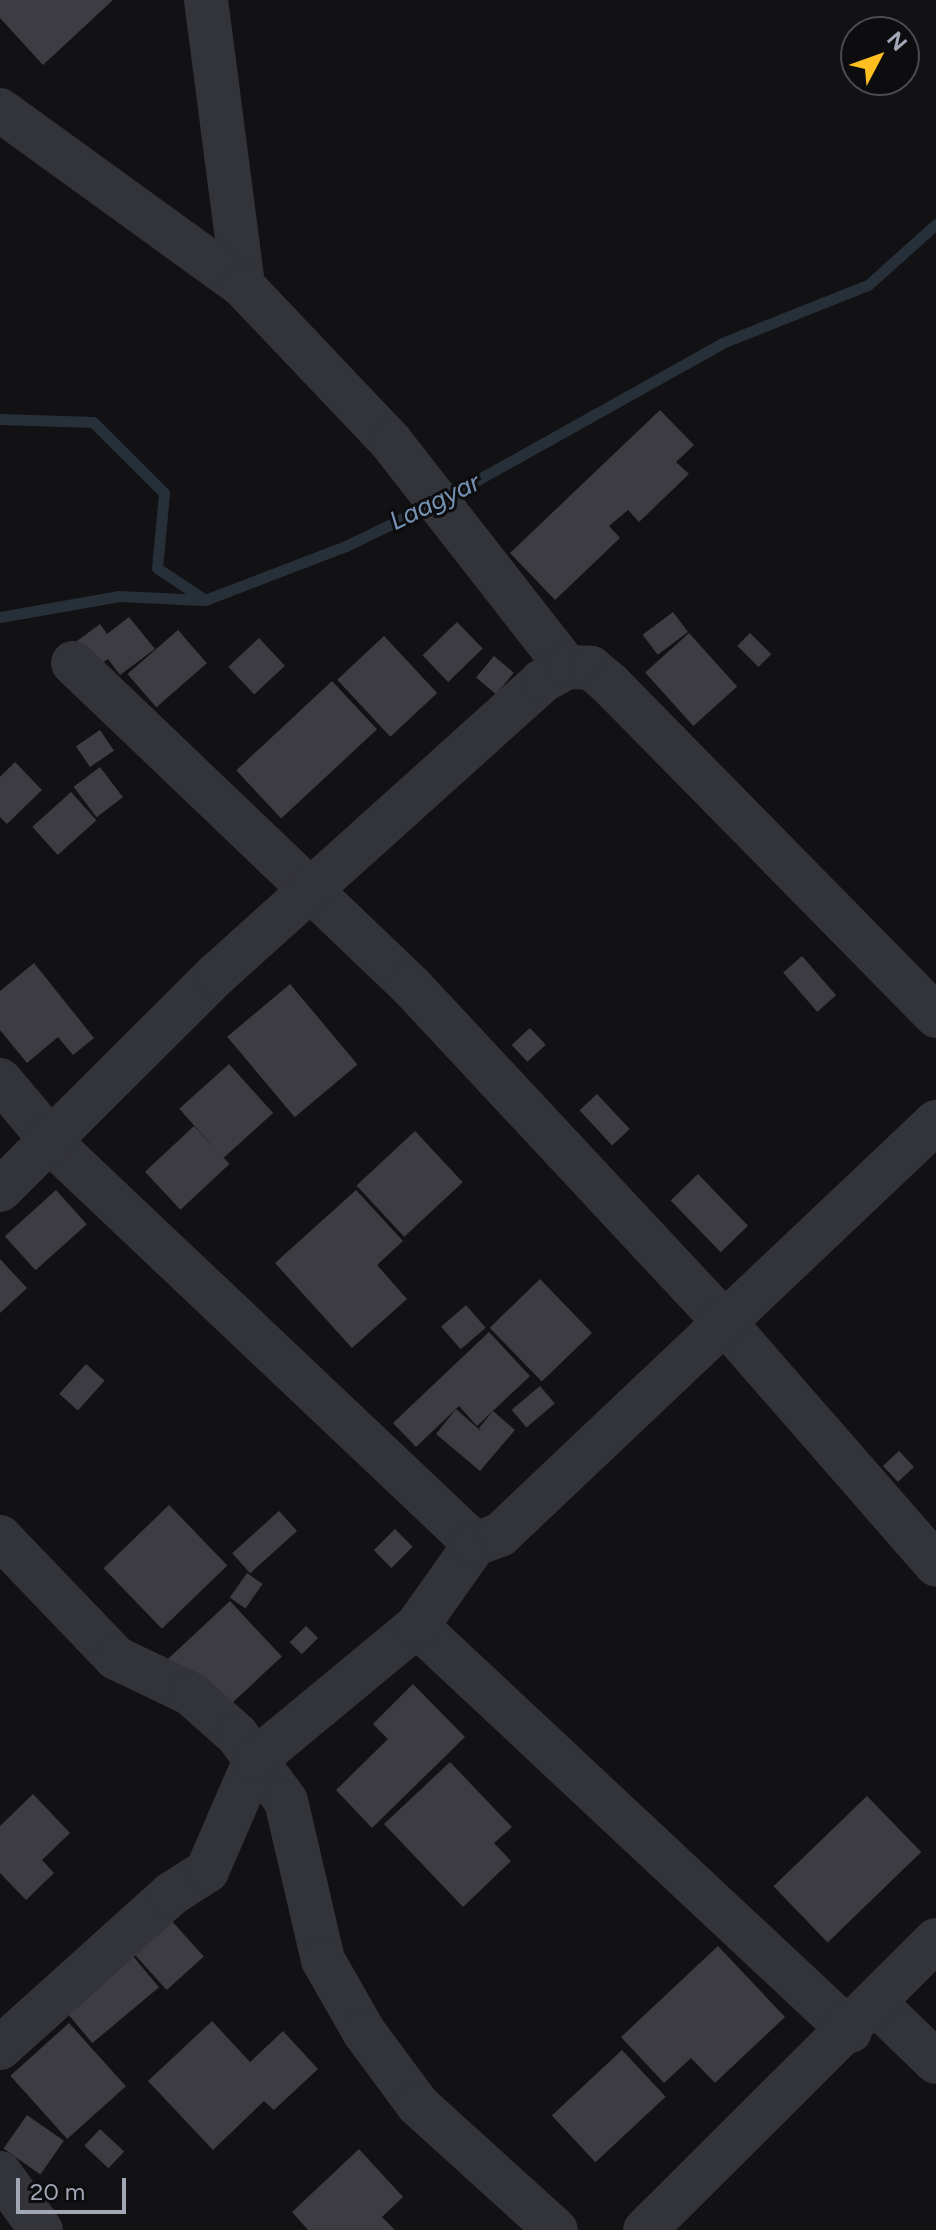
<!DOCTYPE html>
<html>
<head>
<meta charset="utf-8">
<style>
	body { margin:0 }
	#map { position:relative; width:936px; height:2230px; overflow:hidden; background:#121214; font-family:Figtree,sans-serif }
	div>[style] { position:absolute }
	.stream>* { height:11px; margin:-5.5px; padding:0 5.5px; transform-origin:5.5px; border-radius:5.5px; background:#273039 }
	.building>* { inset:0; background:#3c3c42; transform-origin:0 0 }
	.street>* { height:44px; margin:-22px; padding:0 22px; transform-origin:22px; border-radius:22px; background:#33343a }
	span { translate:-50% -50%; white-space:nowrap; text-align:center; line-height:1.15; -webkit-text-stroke:6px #0d0d0f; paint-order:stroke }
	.water-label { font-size:26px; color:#7594b5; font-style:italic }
	.north { position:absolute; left:840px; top:16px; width:80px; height:80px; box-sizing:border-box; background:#0d0d0f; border:2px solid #494b52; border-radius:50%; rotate:49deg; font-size:22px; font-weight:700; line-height:32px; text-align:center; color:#a2a7b6 }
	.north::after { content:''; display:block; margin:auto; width:28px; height:36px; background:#ffbf20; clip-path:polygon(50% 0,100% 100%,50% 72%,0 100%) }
	.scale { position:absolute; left:16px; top:2178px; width:110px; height:36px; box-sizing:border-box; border:4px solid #a2a7b6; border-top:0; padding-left:10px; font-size:24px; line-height:28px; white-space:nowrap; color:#a2a7b6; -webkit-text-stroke:6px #0d0d0f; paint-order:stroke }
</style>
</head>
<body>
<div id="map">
	<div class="stream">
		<div style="left:0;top:419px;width:93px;rotate:1.8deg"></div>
		<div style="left:93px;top:422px;width:100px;rotate:45deg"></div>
		<div style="left:164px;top:493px;width:75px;rotate:95.3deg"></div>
		<div style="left:157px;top:568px;width:58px;rotate:33.7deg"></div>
		<div style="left:205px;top:600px;width:151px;rotate:-21deg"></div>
		<div style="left:346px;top:546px;width:91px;rotate:-26deg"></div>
		<div style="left:447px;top:497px;width:315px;rotate:-29.2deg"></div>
		<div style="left:722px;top:343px;width:157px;rotate:-21.7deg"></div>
		<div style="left:868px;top:285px;width:91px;rotate:-41.9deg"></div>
		<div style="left:0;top:617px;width:121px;rotate:-10deg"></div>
		<div style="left:119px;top:596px;width:85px;rotate:2.7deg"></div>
	</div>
	<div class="building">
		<div style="clip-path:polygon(0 0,113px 0,43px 65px,0 18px)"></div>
		<div style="clip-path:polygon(660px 410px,694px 445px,676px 462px,689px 474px,639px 522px,628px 510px,609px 526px,620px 538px,555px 600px,510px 553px)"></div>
		<div style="left:673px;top:612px;width:25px;height:38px;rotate:53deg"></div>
		<div style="clip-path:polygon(129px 617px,155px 649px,120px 675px,108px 659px,97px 667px,77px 641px,100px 624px,107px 634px)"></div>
		<div style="left:457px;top:622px;width:37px;height:48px;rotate:46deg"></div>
		<div style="left:178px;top:630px;width:44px;height:67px;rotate:49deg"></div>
		<div style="left:689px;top:633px;width:72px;height:59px;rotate:48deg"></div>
		<div style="left:750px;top:633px;width:30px;height:18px;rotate:45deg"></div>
		<div style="left:384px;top:636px;width:78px;height:64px;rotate:47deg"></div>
		<div style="left:259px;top:638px;width:38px;height:42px;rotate:47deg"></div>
		<div style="left:494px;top:656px;width:26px;height:28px;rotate:40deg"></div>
		<div style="left:332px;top:681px;width:66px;height:131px;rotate:47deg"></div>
		<div style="left:100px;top:730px;width:25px;height:29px;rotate:56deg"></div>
		<div style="clip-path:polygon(15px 762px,42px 790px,7px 824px,0 817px,0 777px)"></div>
		<div style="left:100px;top:767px;width:38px;height:33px;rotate:53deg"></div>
		<div style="left:71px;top:792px;width:38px;height:52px;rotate:48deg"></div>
		<div style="left:802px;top:956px;width:52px;height:25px;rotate:49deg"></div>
		<div style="clip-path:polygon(34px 963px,94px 1038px,73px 1055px,58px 1037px,27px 1063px,0 1030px,0 991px)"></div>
		<div style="left:290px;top:984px;width:105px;height:82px;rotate:50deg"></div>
		<div style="left:530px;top:1028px;width:23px;height:25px;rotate:47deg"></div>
		<div style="left:229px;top:1064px;width:66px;height:67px;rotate:48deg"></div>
		<div style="left:597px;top:1094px;width:48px;height:24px;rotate:47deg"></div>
		<div style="left:194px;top:1126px;width:52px;height:67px;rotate:47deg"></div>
		<div style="left:415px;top:1131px;width:70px;height:80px;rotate:47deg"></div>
		<div style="left:698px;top:1174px;width:72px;height:38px;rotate:46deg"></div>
		<div style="left:56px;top:1190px;width:46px;height:69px;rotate:48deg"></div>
		<div style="clip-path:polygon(356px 1190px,403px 1241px,377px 1265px,407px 1299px,352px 1348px,275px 1263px)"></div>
		<div style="clip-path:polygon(0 1259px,27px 1288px,0 1313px)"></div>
		<div style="left:540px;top:1279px;width:75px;height:70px;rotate:46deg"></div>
		<div style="left:466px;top:1305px;width:30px;height:33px;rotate:49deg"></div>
		<div style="clip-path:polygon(489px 1332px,530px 1376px,477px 1426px,459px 1406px,416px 1447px,393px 1423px)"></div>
		<div style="left:86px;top:1364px;width:25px;height:40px;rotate:42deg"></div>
		<div style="left:540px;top:1386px;width:23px;height:37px;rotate:50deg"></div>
		<div style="clip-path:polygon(456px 1409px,481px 1431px,479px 1428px,493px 1411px,515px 1430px,480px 1471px,436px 1434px)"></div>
		<div style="left:899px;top:1451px;width:22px;height:22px;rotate:47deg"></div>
		<div style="left:169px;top:1505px;width:84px;height:91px;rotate:46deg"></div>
		<div style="left:279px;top:1511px;width:27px;height:63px;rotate:48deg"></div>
		<div style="left:395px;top:1529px;width:25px;height:30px;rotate:45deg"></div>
		<div style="left:247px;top:1573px;width:19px;height:30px;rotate:35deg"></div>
		<div style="left:230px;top:1601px;width:76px;height:86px;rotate:47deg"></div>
		<div style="left:306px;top:1626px;width:17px;height:23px;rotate:45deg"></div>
		<div style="clip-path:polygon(413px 1684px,465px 1737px,372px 1828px,336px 1790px,388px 1739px,373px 1724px)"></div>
		<div style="clip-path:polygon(450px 1762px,512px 1827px,494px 1843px,511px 1861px,463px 1907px,384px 1824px)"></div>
		<div style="clip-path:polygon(33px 1794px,70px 1833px,42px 1860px,54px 1873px,26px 1900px,0 1873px,0 1826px)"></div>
		<div style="left:867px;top:1796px;width:78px;height:130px;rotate:46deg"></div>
		<div style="left:161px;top:1909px;width:64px;height:50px;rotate:48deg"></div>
		<div style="clip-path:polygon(718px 1946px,785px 2017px,715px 2083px,691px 2058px,664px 2083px,621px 2037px)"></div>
		<div style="left:132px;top:1955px;width:42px;height:87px;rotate:50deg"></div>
		<div style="clip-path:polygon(212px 2021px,250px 2062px,283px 2031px,318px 2069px,274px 2110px,264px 2101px,213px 2150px,148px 2081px)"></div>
		<div style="left:69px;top:2023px;width:85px;height:79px;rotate:48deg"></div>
		<div style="left:622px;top:2050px;width:64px;height:96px;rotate:47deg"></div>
		<div style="left:27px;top:2115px;width:45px;height:41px;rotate:35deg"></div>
		<div style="left:100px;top:2129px;width:33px;height:23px;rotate:43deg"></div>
		<div style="clip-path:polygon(359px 2149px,403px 2197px,382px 2217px,395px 2230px,308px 2230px,292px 2212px)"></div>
	</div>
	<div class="street">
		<div style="left:206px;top:0;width:288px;rotate:82.6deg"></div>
		<div style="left:0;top:110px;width:300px;rotate:35.9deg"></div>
		<div style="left:243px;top:286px;width:215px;rotate:46.5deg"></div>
		<div style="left:391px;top:442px;width:286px;rotate:52deg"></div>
		<div style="left:73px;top:663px;width:468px;rotate:43.7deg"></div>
		<div style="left:411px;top:986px;width:463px;rotate:47deg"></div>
		<div style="left:727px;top:1325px;width:318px;rotate:48.9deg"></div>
		<div style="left:0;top:1080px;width:96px;rotate:49.7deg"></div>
		<div style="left:62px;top:1153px;width:569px;rotate:43.43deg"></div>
		<div style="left:0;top:1190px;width:306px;rotate:-44.9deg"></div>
		<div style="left:217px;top:974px;width:438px;rotate:-42deg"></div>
		<div style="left:542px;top:681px;width:29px;rotate:-29deg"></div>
		<div style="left:567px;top:667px;width:24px;rotate:2deg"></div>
		<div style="left:591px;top:668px;width:26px;rotate:40deg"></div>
		<div style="left:611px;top:685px;width:464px;rotate:45.5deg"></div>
		<div style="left:0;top:1537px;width:168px;rotate:46.2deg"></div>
		<div style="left:116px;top:1658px;width:83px;rotate:25.6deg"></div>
		<div style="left:191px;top:1694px;width:62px;rotate:41.7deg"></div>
		<div style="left:237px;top:1735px;width:82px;rotate:53.4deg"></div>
		<div style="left:286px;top:1801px;width:163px;rotate:76.9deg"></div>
		<div style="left:323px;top:1960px;width:83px;rotate:60.3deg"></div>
		<div style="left:364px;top:2032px;width:91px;rotate:53.5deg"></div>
		<div style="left:418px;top:2105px;width:186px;rotate:42.2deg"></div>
		<div style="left:417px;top:1626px;width:593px;rotate:43.09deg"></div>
		<div style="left:876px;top:2004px;width:83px;rotate:44deg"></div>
		<div style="left:0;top:2048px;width:230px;rotate:-42deg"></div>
		<div style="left:171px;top:1894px;width:43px;rotate:-32.6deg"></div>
		<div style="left:207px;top:1871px;width:121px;rotate:-66.6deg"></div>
		<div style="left:255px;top:1760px;width:210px;rotate:-39.6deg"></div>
		<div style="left:417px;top:1626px;width:100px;rotate:-54.7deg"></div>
		<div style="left:475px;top:1544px;width:27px;rotate:-20deg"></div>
		<div style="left:500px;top:1535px;width:601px;rotate:-43.45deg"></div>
		<div style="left:0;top:2173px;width:70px;rotate:54.3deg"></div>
		<div style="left:645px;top:2230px;width:411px;rotate:-44.9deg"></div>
	</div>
	<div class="water-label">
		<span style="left:435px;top:502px;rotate:-26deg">Laagyar</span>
	</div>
	<div class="north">N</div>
	<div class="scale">20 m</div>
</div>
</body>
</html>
